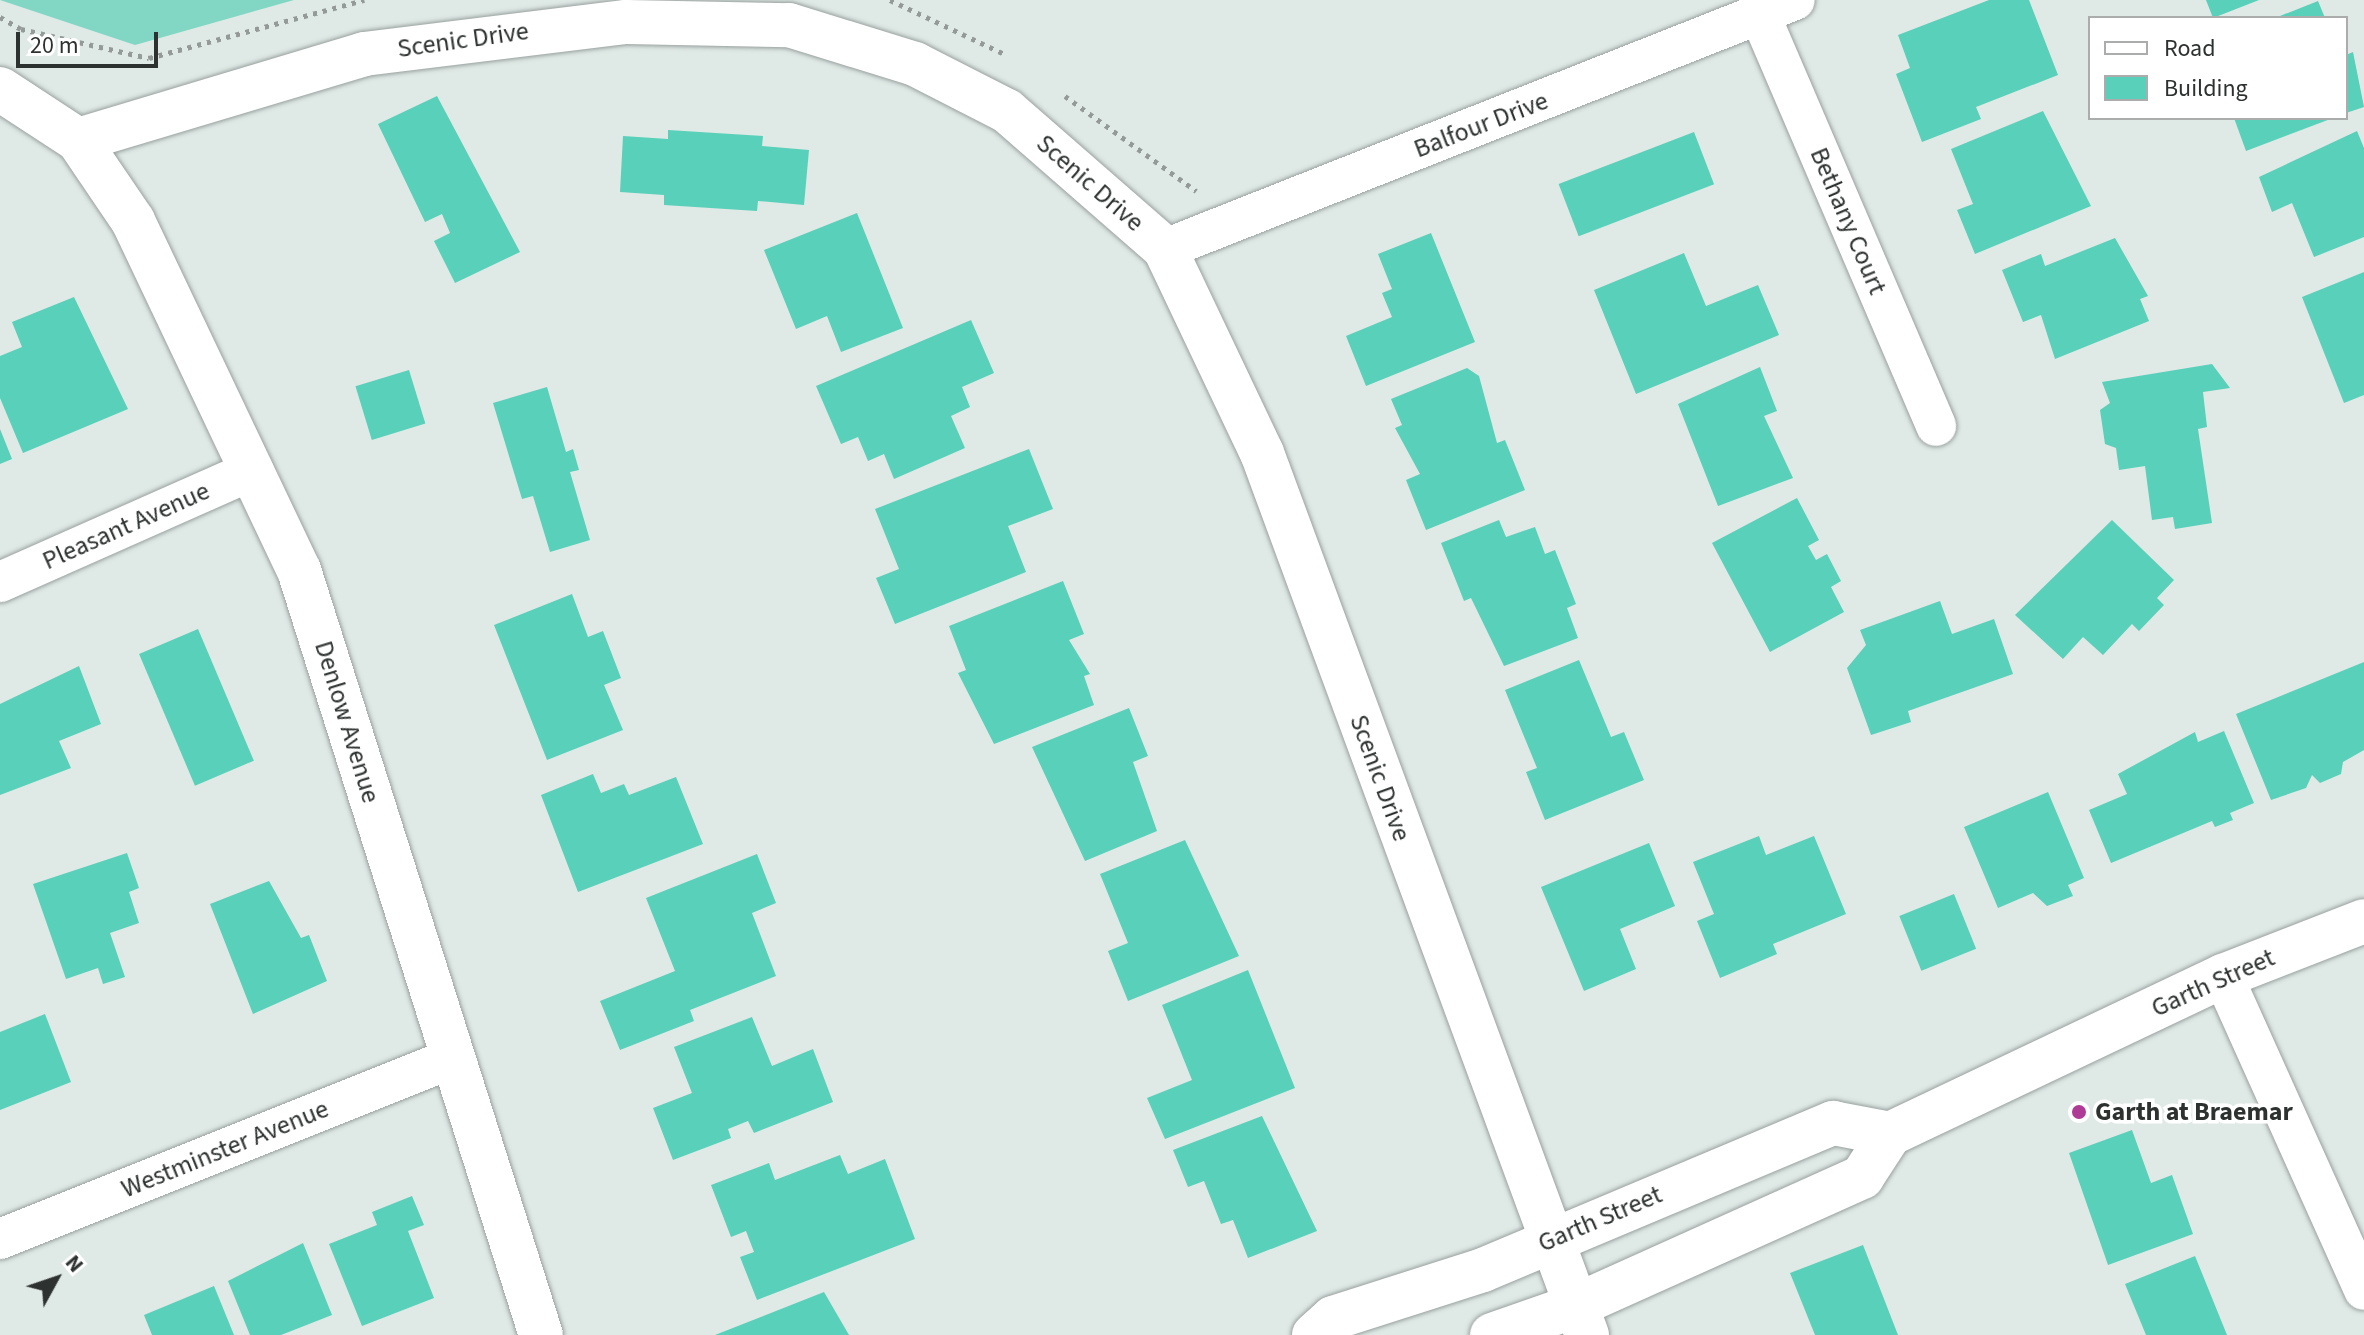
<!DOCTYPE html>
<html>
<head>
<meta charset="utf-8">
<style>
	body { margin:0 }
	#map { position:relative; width:2364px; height:1335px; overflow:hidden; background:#dfe9e6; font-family:"Source Sans 3",sans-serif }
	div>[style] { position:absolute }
	.green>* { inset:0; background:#81d7c4 }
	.building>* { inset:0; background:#59d0b9; transform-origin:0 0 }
	.path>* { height:5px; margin-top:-2.5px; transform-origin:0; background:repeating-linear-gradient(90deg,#939a98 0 4px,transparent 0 10px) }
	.roads { filter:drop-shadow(0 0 2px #99a19f) drop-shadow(0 0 2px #99a19f) }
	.street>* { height:40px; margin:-20px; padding:0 20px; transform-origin:20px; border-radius:20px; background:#fff }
	.secondary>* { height:44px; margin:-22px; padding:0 22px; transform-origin:22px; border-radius:22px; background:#fff }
	.dots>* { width:22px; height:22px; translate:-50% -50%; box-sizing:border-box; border:4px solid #fff; border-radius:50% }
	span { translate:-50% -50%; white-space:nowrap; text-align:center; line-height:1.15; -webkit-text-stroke:7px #fff; paint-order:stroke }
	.street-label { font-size:26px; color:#2d3130 }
	.poi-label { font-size:26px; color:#2d3130; font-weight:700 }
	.left { translate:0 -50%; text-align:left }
	.legend { position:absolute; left:2088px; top:16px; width:260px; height:104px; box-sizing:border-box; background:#fff; border:2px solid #abadac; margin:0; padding:10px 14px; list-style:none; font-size:24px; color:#2d3130 }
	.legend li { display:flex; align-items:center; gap:16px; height:40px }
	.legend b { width:40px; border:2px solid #abadac }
	.north { position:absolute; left:16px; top:1239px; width:80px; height:80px; -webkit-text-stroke:6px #fff; paint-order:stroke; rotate:50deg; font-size:22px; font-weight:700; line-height:32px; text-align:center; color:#2d3130 }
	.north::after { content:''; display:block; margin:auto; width:28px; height:36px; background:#2d3130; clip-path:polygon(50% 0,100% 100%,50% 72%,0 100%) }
	.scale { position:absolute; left:16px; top:32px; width:142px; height:36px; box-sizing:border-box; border:4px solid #2d3130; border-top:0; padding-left:10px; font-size:24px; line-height:28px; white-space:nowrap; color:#2d3130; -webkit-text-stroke:6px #fff; paint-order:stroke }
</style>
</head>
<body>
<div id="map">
	<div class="green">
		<div style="clip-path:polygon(0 0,294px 0,135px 45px)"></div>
	</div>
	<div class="building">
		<div style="clip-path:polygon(1989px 0,2029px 0,2058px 75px,1976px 107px,1981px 119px,1922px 142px,1896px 74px,1910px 68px,1898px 35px)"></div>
		<div style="clip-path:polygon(2206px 0,2259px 0,2213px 18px)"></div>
		<div style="clip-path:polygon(2318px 1px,2325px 18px,2275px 18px)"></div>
		<div style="clip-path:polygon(2353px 52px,2364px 107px,2346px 113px,2346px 55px)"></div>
		<div style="clip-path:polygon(437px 96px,520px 252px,455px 283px,434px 241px,450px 233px,442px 214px,425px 222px,378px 124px)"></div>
		<div style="clip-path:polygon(2043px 111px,2091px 206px,1975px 254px,1957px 210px,1973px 204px,1951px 149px)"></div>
		<div style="clip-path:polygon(2234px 118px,2333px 118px,2246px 151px)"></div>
		<div style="clip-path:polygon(668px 130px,763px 136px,762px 146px,809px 150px,804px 205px,758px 201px,757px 211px,664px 205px,664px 195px,620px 192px,623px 136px,668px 139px)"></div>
		<div style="clip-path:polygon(2357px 131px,2364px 148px,2364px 237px,2314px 257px,2292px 203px,2272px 212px,2259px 177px)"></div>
		<div style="left:1694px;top:132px;width:56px;height:145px;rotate:69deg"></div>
		<div style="clip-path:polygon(857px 213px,903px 328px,841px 352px,827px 316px,796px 329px,764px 250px)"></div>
		<div style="clip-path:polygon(1431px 233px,1475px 342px,1366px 386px,1346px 336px,1392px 317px,1382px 293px,1392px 289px,1378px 254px)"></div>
		<div style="clip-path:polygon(2115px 238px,2148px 296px,2140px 299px,2149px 321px,2055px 359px,2041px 315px,2023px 322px,2002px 270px,2041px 254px,2045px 266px)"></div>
		<div style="clip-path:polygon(1684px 253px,1706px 306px,1758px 285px,1779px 335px,1636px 394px,1594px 290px)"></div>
		<div style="clip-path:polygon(2364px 272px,2364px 395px,2344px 403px,2302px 297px)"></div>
		<div style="clip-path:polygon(74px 297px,128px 409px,23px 453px,0 398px,0 356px,22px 347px,12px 322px)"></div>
		<div style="clip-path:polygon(971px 320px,994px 373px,962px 387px,970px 407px,951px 416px,965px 448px,894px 479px,884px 454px,868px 461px,858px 437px,841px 444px,816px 386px)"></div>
		<div style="clip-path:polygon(2212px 364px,2230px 388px,2203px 392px,2207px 427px,2198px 429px,2212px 523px,2175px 529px,2173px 517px,2152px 520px,2145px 466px,2119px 470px,2116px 448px,2105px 444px,2100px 410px,2110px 403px,2102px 382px)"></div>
		<div style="clip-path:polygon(1760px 367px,1777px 411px,1764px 416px,1793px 478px,1718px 506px,1678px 404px)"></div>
		<div style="clip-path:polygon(1467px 368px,1479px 376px,1497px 443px,1505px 440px,1525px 490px,1426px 530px,1406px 480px,1420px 474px,1395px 428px,1402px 425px,1391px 399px)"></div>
		<div style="left:409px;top:370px;width:56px;height:56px;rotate:73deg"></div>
		<div style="clip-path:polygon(547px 387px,566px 452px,573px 449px,579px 470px,570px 472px,590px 540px,550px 552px,533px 496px,522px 499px,493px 403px)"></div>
		<div style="clip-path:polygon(0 429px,12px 459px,0 464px)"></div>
		<div style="clip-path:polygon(1029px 449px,1053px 509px,1008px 526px,1026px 572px,895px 624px,876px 578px,899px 569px,875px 509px)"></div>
		<div style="clip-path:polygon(1797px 498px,1819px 540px,1808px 546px,1816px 560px,1827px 554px,1841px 581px,1831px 587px,1844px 612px,1770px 652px,1712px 543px)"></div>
		<div style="clip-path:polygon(1499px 520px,1506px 537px,1535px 527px,1545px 554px,1555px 550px,1576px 604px,1567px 608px,1578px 638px,1504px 666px,1471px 598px,1464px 601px,1441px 543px)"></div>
		<div style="clip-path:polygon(2112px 520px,2174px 580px,2157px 598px,2164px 605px,2139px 631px,2132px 624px,2103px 655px,2083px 637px,2063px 659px,2015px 615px)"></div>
		<div style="clip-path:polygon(1063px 581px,1084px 634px,1069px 640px,1090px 674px,1084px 676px,1094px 705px,994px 744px,958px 673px,966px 670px,949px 626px)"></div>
		<div style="clip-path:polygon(572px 594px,588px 637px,603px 631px,621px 678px,604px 685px,623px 730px,547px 760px,494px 625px)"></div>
		<div style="clip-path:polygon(1940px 601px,1952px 634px,1994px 619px,2013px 674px,1908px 711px,1911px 722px,1871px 735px,1847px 668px,1866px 645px,1860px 630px)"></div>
		<div style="left:198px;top:629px;width:143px;height:64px;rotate:67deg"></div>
		<div style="clip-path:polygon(1579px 660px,1611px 737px,1624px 732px,1644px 780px,1545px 820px,1526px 772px,1537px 768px,1505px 690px)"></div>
		<div style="clip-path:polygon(2364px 662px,2364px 750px,2343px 762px,2341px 774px,2320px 783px,2312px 775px,2306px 788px,2271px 800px,2236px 714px)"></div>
		<div style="clip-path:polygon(79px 666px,101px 724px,59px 741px,71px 768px,0 795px,0 704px)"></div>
		<div style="clip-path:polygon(1129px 708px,1148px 756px,1133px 762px,1157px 831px,1085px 861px,1032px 747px)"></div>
		<div style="clip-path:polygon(2224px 731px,2254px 803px,2230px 813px,2233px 820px,2215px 827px,2212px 821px,2111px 863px,2089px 810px,2127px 794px,2118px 774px,2195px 732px,2198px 742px)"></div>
		<div style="clip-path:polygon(593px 774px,601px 793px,624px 784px,629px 795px,676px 777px,703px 844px,578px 892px,541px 795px)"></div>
		<div style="clip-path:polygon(2048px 792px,2084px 878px,2068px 885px,2073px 896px,2047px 906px,2033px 893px,1998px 908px,1964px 827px)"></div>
		<div style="clip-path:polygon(1759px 836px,1766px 855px,1814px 836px,1846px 914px,1773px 944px,1777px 954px,1720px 978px,1697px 921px,1714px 914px,1693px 862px)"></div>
		<div style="clip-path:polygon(1185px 840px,1239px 956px,1128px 1001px,1108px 951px,1128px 943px,1100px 874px)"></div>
		<div style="clip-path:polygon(1649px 843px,1675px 906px,1620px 929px,1636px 969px,1584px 991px,1541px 887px)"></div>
		<div style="clip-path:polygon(127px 853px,139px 888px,129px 892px,139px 923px,110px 933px,125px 977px,103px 984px,98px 968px,66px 979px,33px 884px)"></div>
		<div style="clip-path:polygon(757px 854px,776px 903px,752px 913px,776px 976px,690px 1010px,694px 1021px,620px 1050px,600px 1001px,675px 971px,646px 898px)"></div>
		<div style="clip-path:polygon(269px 881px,301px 938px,309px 935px,327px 981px,253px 1014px,210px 904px)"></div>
		<div style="left:1954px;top:894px;width:59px;height:59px;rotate:68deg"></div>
		<div style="clip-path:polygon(1248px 970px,1295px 1088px,1165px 1139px,1147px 1098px,1192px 1080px,1162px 1005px)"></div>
		<div style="clip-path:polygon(45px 1014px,71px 1082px,0 1110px,0 1032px)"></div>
		<div style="clip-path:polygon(752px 1017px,772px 1066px,813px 1049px,833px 1102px,754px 1133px,748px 1121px,728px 1129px,731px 1138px,673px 1160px,653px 1108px,692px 1093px,674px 1047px)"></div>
		<div style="clip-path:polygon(1262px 1116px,1317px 1231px,1248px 1258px,1233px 1220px,1221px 1224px,1204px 1181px,1188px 1187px,1173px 1150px)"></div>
		<div style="clip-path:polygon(2132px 1130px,2151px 1183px,2172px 1175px,2193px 1234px,2108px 1265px,2069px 1153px)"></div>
		<div style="clip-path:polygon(840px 1155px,848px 1174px,885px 1159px,915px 1239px,757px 1300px,740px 1257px,754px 1252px,746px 1231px,731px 1237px,711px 1185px,769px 1163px,775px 1180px)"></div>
		<div style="clip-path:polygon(412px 1196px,424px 1225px,408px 1231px,434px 1298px,362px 1326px,329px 1244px,377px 1225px,372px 1212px)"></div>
		<div style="clip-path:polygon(303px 1243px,332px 1315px,281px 1335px,250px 1335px,228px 1281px)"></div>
		<div style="clip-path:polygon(1863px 1245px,1898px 1335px,1815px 1335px,1790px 1273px)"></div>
		<div style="clip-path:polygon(2195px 1256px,2227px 1335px,2146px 1335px,2125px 1284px)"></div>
		<div style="clip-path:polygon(214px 1286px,234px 1335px,152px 1335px,144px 1315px)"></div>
		<div style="clip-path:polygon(824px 1292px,849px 1335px,715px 1335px)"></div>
	</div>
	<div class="path">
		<div style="left:890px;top:0;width:126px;rotate:25.3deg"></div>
		<div style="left:0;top:17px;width:24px;rotate:30deg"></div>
		<div style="left:21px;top:29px;width:131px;rotate:12.8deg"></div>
		<div style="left:149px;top:58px;width:223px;rotate:-15.1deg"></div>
		<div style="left:1065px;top:96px;width:162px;rotate:35.9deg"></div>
	</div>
	<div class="roads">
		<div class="street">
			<div style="left:1760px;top:15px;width:447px;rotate:66.8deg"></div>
			<div style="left:1165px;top:249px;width:677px;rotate:-21.57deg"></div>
			<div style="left:0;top:582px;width:277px;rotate:-23.9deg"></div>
			<div style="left:2223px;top:976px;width:344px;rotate:65.8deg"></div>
			<div style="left:0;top:1239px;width:484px;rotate:-21.8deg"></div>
		</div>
		<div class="secondary">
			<div style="left:0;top:89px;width:93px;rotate:33.2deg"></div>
			<div style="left:78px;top:140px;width:98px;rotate:55.8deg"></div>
			<div style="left:133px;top:221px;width:386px;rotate:64.6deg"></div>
			<div style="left:299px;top:570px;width:802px;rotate:72.45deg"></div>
			<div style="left:78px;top:140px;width:299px;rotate:-16.7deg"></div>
			<div style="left:364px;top:54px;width:264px;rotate:-7deg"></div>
			<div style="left:626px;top:22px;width:163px;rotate:1.1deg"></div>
			<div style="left:789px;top:25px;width:132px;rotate:17.2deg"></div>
			<div style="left:915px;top:64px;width:103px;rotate:27.1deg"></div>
			<div style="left:1007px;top:111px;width:210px;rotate:41.1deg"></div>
			<div style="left:1165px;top:249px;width:226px;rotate:64.6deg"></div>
			<div style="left:1262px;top:453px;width:940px;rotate:69.77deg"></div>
			<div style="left:1314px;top:1335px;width:25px;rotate:-42deg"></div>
			<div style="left:1333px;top:1318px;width:157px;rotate:-17.7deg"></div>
			<div style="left:1483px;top:1270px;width:380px;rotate:-22.8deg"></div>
			<div style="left:1833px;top:1123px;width:58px;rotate:10.9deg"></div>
			<div style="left:1492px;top:1335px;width:88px;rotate:-19.3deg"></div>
			<div style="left:1575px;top:1306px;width:315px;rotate:-24.2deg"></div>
			<div style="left:1862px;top:1177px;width:51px;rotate:-56.9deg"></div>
			<div style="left:1890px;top:1134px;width:369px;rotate:-25.4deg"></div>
			<div style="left:2223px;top:976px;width:151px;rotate:-21.3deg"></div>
		</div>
	</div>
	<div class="dots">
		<div style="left:2079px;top:1112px;background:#ae3b95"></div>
	</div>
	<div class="street-label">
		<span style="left:463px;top:40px;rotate:-8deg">Scenic Drive</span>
		<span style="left:1481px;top:125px;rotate:-21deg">Balfour Drive</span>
		<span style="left:1090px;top:183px;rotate:41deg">Scenic Drive</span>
		<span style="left:1848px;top:221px;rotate:67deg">Bethany Court</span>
		<span style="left:126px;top:526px;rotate:-24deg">Pleasant Avenue</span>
		<span style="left:347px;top:722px;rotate:73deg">Denlow Avenue</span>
		<span style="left:1380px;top:778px;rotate:70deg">Scenic Drive</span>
		<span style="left:2213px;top:983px;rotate:-24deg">Garth Street</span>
		<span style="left:225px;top:1149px;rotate:-22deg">Westminster Avenue</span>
		<span style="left:1600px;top:1219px;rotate:-23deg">Garth Street</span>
	</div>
	<div class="poi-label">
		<span class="left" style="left:2095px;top:1112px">Garth at Braemar</span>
	</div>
	<ul class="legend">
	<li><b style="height:10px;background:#fff"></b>Road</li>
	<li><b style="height:22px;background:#59d0b9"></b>Building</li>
	</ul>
	<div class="north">N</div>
	<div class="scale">20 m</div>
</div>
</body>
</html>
